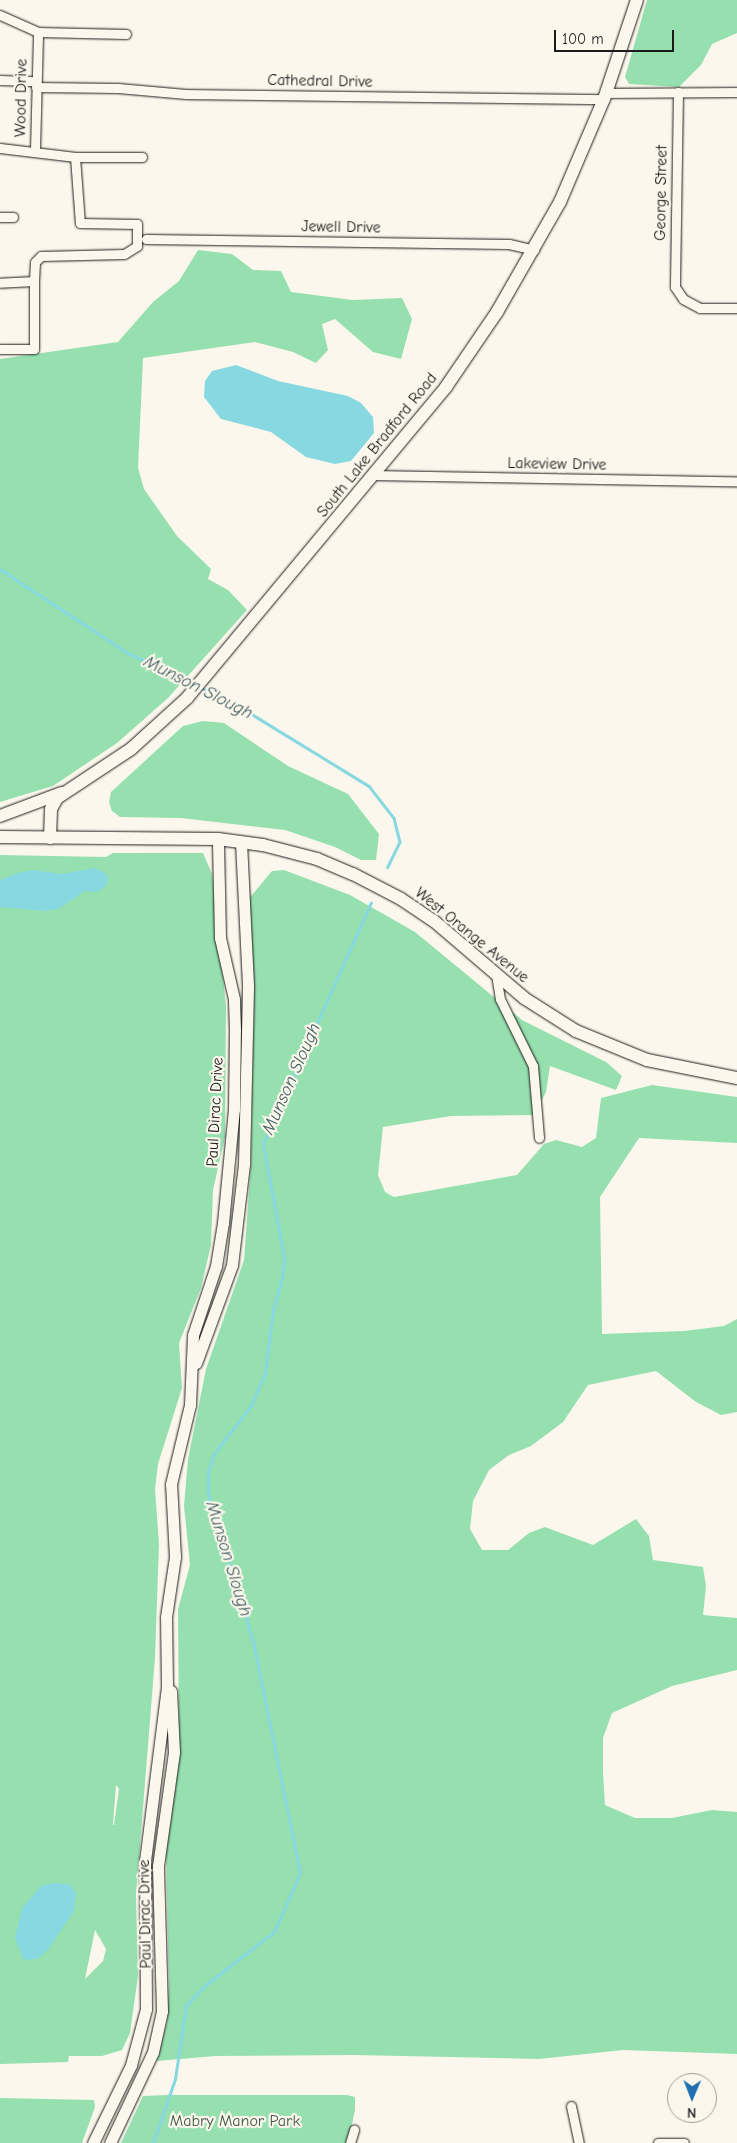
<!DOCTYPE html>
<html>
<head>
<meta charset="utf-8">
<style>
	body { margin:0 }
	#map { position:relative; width:737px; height:2143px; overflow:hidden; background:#fbf7ec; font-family:"Comic Neue",sans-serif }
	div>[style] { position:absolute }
	.green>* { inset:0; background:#96e0af }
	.water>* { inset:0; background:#87d8e0 }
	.stream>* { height:2.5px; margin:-1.25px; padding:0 1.25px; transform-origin:1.25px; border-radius:1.25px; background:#87d8e0 }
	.roads { filter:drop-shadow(0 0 1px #1c1c1c) drop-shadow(0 0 1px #1c1c1c) }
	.minor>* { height:9px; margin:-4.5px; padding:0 4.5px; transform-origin:4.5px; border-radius:4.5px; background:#fbf7ec }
	.tertiary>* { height:11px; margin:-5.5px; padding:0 5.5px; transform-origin:5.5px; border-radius:5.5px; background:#fbf7ec }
	.secondary>* { height:12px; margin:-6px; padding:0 6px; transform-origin:6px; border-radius:6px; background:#fbf7ec }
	span { translate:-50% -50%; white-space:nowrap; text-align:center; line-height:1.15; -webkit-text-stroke:4.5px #fbf7ec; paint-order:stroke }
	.street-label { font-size:16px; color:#1c1c1c }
	.park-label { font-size:16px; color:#415748 }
	.water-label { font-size:18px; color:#415e61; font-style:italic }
	.north { position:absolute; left:667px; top:2073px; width:50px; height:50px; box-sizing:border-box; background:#fbf7ec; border:1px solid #a29f99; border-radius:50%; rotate:181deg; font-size:14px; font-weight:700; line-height:20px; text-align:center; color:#1c1c1c }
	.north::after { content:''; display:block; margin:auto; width:18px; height:22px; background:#1f6fb2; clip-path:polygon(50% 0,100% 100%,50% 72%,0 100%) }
	.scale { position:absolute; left:554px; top:30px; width:120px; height:22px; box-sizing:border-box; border:2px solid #1c1c1c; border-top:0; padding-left:6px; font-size:15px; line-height:18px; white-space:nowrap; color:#1c1c1c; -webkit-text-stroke:4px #fbf7ec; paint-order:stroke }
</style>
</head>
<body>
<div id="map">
	<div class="green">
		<div style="clip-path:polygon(647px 0,737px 0,737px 33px,712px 44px,701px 65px,679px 87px,629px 84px,625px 77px)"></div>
		<div style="clip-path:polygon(198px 250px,232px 254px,253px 270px,281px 271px,291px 292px,353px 300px,402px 298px,412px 319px,401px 359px,373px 352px,335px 319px,322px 324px,328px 350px,316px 363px,293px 352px,255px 342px,143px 358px,138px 468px,144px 489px,177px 536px,211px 569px,208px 579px,228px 590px,247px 610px,168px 698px,117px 743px,53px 786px,0 802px,0 359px,118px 342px,153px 302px,179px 281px)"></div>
		<div style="clip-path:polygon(203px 721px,224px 723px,288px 766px,348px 794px,379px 834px,376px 860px,361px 860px,335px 847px,285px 830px,181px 818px,120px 817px,112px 811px,109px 802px,111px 792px,183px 726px)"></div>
		<div style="clip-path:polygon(evenodd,113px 853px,203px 853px,212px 874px,226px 1006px,225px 1137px,213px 1190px,211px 1245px,201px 1288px,179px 1343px,182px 1388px,158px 1464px,155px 1489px,159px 1544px,155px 1658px,136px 1895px,138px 1976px,130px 2033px,122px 2050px,102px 2056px,69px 2056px,68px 2062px,0 2064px,0 855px,106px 857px,113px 853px,116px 1785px,119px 1789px,114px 1825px,113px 1825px,116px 1785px,113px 853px,95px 1930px,106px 1949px,103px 1961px,85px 1979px,95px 1930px)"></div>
		<div style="clip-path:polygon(284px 870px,350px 895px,415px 932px,522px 1020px,606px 1062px,622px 1076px,616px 1090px,550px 1066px,546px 1092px,534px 1115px,451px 1116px,383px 1127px,378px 1175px,385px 1192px,394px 1197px,517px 1175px,544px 1144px,556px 1140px,582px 1147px,596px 1138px,601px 1098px,652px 1085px,737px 1097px,737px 1143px,639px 1138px,600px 1197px,602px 1334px,684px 1331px,724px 1326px,737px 1319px,737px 1412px,721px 1415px,696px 1402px,656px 1371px,588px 1385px,563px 1422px,531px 1446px,509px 1455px,489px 1470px,473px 1501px,470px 1529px,482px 1550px,508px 1550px,529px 1533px,545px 1527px,593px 1545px,636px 1519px,649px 1536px,653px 1560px,703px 1567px,706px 1586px,703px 1615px,737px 1618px,737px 1670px,672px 1686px,612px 1713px,603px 1738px,603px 1773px,605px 1805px,635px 1818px,672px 1818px,712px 1810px,737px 1812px,737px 2054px,623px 2050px,539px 2059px,354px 2055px,215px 2056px,157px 2061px,167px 2022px,169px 1987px,166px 1853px,179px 1750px,178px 1609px,190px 1565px,184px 1506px,188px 1459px,206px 1369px,244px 1260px,251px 1163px,254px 976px,247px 901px,272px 871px)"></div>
		<div style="clip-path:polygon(167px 2095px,347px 2095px,355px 2097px,355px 2110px,348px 2143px,121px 2143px,143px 2096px)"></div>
		<div style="clip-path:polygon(0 2098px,94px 2100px,95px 2107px,82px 2143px,0 2143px)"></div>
	</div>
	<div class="water">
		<div style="clip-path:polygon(236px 365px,278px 381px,348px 396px,361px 403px,373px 417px,374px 433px,351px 461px,335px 464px,306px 457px,271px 432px,221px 419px,204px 397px,205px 381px,212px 371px)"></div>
		<div style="clip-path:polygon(95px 868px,108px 875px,106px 886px,97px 892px,85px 891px,60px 908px,45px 911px,0 907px,0 880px,17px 873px,33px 870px,62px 874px)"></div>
		<div style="clip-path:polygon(57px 1883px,70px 1885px,76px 1893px,74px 1911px,47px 1951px,37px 1959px,24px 1960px,15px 1939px,22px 1908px,42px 1885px)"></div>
	</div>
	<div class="stream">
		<div style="left:0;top:569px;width:153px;rotate:33.3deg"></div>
		<div style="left:128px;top:653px;width:73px;rotate:25.2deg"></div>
		<div style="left:201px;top:688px;width:34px;rotate:24deg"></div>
		<div style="left:232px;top:702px;width:161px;rotate:31.5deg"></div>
		<div style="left:369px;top:786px;width:41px;rotate:52deg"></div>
		<div style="left:394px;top:818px;width:25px;rotate:76deg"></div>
		<div style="left:400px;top:842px;width:28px;rotate:116deg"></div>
		<div style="left:153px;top:2143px;width:68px;rotate:-71deg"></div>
		<div style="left:175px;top:2079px;width:74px;rotate:-81.4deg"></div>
		<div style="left:186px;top:2006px;width:25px;rotate:-48deg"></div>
		<div style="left:203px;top:1987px;width:90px;rotate:-37.8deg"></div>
		<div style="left:274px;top:1932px;width:64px;rotate:-66.2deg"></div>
		<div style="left:300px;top:1873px;width:236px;rotate:-101.5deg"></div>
		<div style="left:253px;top:1642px;width:155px;rotate:-106.9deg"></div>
		<div style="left:208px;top:1494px;width:22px;rotate:-90deg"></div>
		<div style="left:208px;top:1472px;width:19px;rotate:-72deg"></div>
		<div style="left:214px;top:1454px;width:61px;rotate:-52.4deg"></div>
		<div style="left:251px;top:1406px;width:36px;rotate:-67deg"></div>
		<div style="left:265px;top:1373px;width:63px;rotate:-82.6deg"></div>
		<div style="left:273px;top:1311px;width:34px;rotate:-75deg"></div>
		<div style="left:282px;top:1278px;width:20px;rotate:-84deg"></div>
		<div style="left:284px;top:1258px;width:116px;rotate:-100.4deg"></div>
		<div style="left:263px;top:1144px;width:264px;rotate:-65.9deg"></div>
	</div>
	<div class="roads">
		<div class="minor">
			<div style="left:0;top:15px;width:42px;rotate:24.1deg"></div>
			<div style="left:38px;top:32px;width:88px;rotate:1.3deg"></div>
			<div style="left:0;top:80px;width:36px;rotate:2deg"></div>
			<div style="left:36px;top:87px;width:82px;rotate:0.7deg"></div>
			<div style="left:118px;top:88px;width:68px;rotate:5deg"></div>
			<div style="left:186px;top:94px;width:418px;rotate:0.7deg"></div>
			<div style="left:678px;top:92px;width:195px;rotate:90.9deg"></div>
			<div style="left:675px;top:287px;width:14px;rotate:56deg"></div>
			<div style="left:683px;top:299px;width:19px;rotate:28deg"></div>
			<div style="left:700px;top:308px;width:37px"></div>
			<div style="left:606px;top:93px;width:131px;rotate:-0.4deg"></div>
			<div style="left:0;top:148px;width:76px;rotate:6.8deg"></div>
			<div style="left:75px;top:157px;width:66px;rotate:85.7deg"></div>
			<div style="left:80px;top:223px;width:57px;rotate:1deg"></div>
			<div style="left:137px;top:224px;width:22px;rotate:90deg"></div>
			<div style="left:137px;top:246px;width:15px;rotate:148deg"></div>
			<div style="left:124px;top:254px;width:83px;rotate:178.6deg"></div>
			<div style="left:41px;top:256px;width:8px;rotate:135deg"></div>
			<div style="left:35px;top:262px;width:19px;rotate:93deg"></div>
			<div style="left:34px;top:281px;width:34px;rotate:177deg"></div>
			<div style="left:35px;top:150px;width:118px;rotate:-88.5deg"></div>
			<div style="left:75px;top:157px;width:67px"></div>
			<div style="left:0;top:217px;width:13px"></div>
			<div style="left:146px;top:239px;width:363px;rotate:0.8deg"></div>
			<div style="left:509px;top:244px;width:26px;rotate:13deg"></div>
			<div style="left:0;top:349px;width:34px"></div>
			<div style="left:34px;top:349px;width:68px;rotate:-90deg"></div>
			<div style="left:376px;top:475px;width:361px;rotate:1deg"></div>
			<div style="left:496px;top:974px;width:25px;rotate:81deg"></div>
			<div style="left:500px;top:999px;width:75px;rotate:63.8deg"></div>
			<div style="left:533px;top:1066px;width:72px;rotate:85.2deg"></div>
			<div style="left:571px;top:2106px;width:38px;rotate:78deg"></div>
			<div style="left:350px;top:2143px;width:14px;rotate:-73deg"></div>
			<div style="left:658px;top:2143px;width:26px"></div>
		</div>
		<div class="tertiary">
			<div style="left:196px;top:1363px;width:104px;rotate:-69.8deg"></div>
			<div style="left:232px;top:1265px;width:102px;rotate:-83.2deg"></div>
			<div style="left:244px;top:1164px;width:179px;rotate:-88.7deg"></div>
			<div style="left:248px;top:985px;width:143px;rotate:-92.8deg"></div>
			<div style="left:93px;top:2143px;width:87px;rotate:-64deg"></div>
			<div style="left:131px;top:2065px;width:58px;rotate:-75deg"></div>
			<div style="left:146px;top:2009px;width:148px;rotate:-90.4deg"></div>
			<div style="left:145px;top:1861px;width:176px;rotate:-82.8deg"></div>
			<div style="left:167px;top:1686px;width:69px;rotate:-90.8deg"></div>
			<div style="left:166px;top:1617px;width:61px;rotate:-81.5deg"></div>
			<div style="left:175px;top:1557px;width:73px;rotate:-93.1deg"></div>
			<div style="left:171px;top:1484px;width:81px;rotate:-76.5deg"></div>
			<div style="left:190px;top:1405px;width:70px;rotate:-87.5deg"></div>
			<div style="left:193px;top:1335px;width:73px;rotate:-71.6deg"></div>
			<div style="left:216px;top:1266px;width:44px;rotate:-80.8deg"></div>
			<div style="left:223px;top:1223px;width:115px;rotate:-84.5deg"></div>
			<div style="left:234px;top:1109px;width:79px;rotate:-89.3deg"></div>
			<div style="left:235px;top:1030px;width:31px;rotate:-92deg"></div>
			<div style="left:234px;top:999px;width:63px;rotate:-102.9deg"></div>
			<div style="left:220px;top:938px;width:99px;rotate:-91.2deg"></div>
			<div style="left:110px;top:2143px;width:101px;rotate:-64.7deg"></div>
			<div style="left:153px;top:2052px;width:42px;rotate:-77.6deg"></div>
			<div style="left:162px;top:2011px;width:145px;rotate:-91.6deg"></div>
			<div style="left:158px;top:1866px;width:115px;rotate:-82deg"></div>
			<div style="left:174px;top:1752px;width:61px;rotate:-92.8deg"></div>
		</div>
		<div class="secondary">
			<div style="left:0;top:816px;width:66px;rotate:-20.4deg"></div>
			<div style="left:0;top:837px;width:218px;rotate:0.5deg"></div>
			<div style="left:218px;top:839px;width:45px;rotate:7.6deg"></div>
			<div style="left:263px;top:845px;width:56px;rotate:14.5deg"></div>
			<div style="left:317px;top:859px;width:39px;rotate:23deg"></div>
			<div style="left:353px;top:874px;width:54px;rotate:27.5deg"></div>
			<div style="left:401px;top:899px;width:40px;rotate:34deg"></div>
			<div style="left:434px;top:921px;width:118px;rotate:40.5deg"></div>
			<div style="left:524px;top:998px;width:62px;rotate:32.4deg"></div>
			<div style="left:576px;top:1031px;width:77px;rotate:22.2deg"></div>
			<div style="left:647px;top:1060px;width:92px;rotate:11.3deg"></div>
			<div style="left:50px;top:838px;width:29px;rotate:-88deg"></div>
			<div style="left:51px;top:809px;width:13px;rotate:-61deg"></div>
			<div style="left:57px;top:798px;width:89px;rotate:-33.5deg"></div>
			<div style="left:131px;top:749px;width:76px;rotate:-42.3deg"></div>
			<div style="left:187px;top:698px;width:405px;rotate:-50.2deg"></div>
			<div style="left:446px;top:387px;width:91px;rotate:-55.8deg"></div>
			<div style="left:497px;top:312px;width:127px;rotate:-60.2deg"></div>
			<div style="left:560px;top:202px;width:112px;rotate:-66.9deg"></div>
			<div style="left:604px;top:99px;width:104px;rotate:-71.6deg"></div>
		</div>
	</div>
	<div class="street-label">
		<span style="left:320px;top:81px;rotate:1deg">Cathedral Drive</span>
		<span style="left:21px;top:98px;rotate:-89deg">Wood Drive</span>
		<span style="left:661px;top:193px;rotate:-89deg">George Street</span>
		<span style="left:341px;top:227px;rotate:1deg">Jewell Drive</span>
		<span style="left:377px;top:445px;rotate:-51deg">South Lake Bradford Road</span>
		<span style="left:557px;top:464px;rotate:1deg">Lakeview Drive</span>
		<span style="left:472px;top:935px;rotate:39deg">West Orange Avenue</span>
		<span style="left:215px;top:1112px;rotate:-87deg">Paul Dirac Drive</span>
		<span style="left:145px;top:1914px;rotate:-91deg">Paul Dirac Drive</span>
	</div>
	<div class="park-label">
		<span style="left:235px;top:2121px">Mabry Manor Park</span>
	</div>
	<div class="water-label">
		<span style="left:198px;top:688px;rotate:27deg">Munson Slough</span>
		<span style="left:292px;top:1079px;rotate:-66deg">Munson Slough</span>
		<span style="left:228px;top:1559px;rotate:73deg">Munson Slough</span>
	</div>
	<div class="north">N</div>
	<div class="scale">100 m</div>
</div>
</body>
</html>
